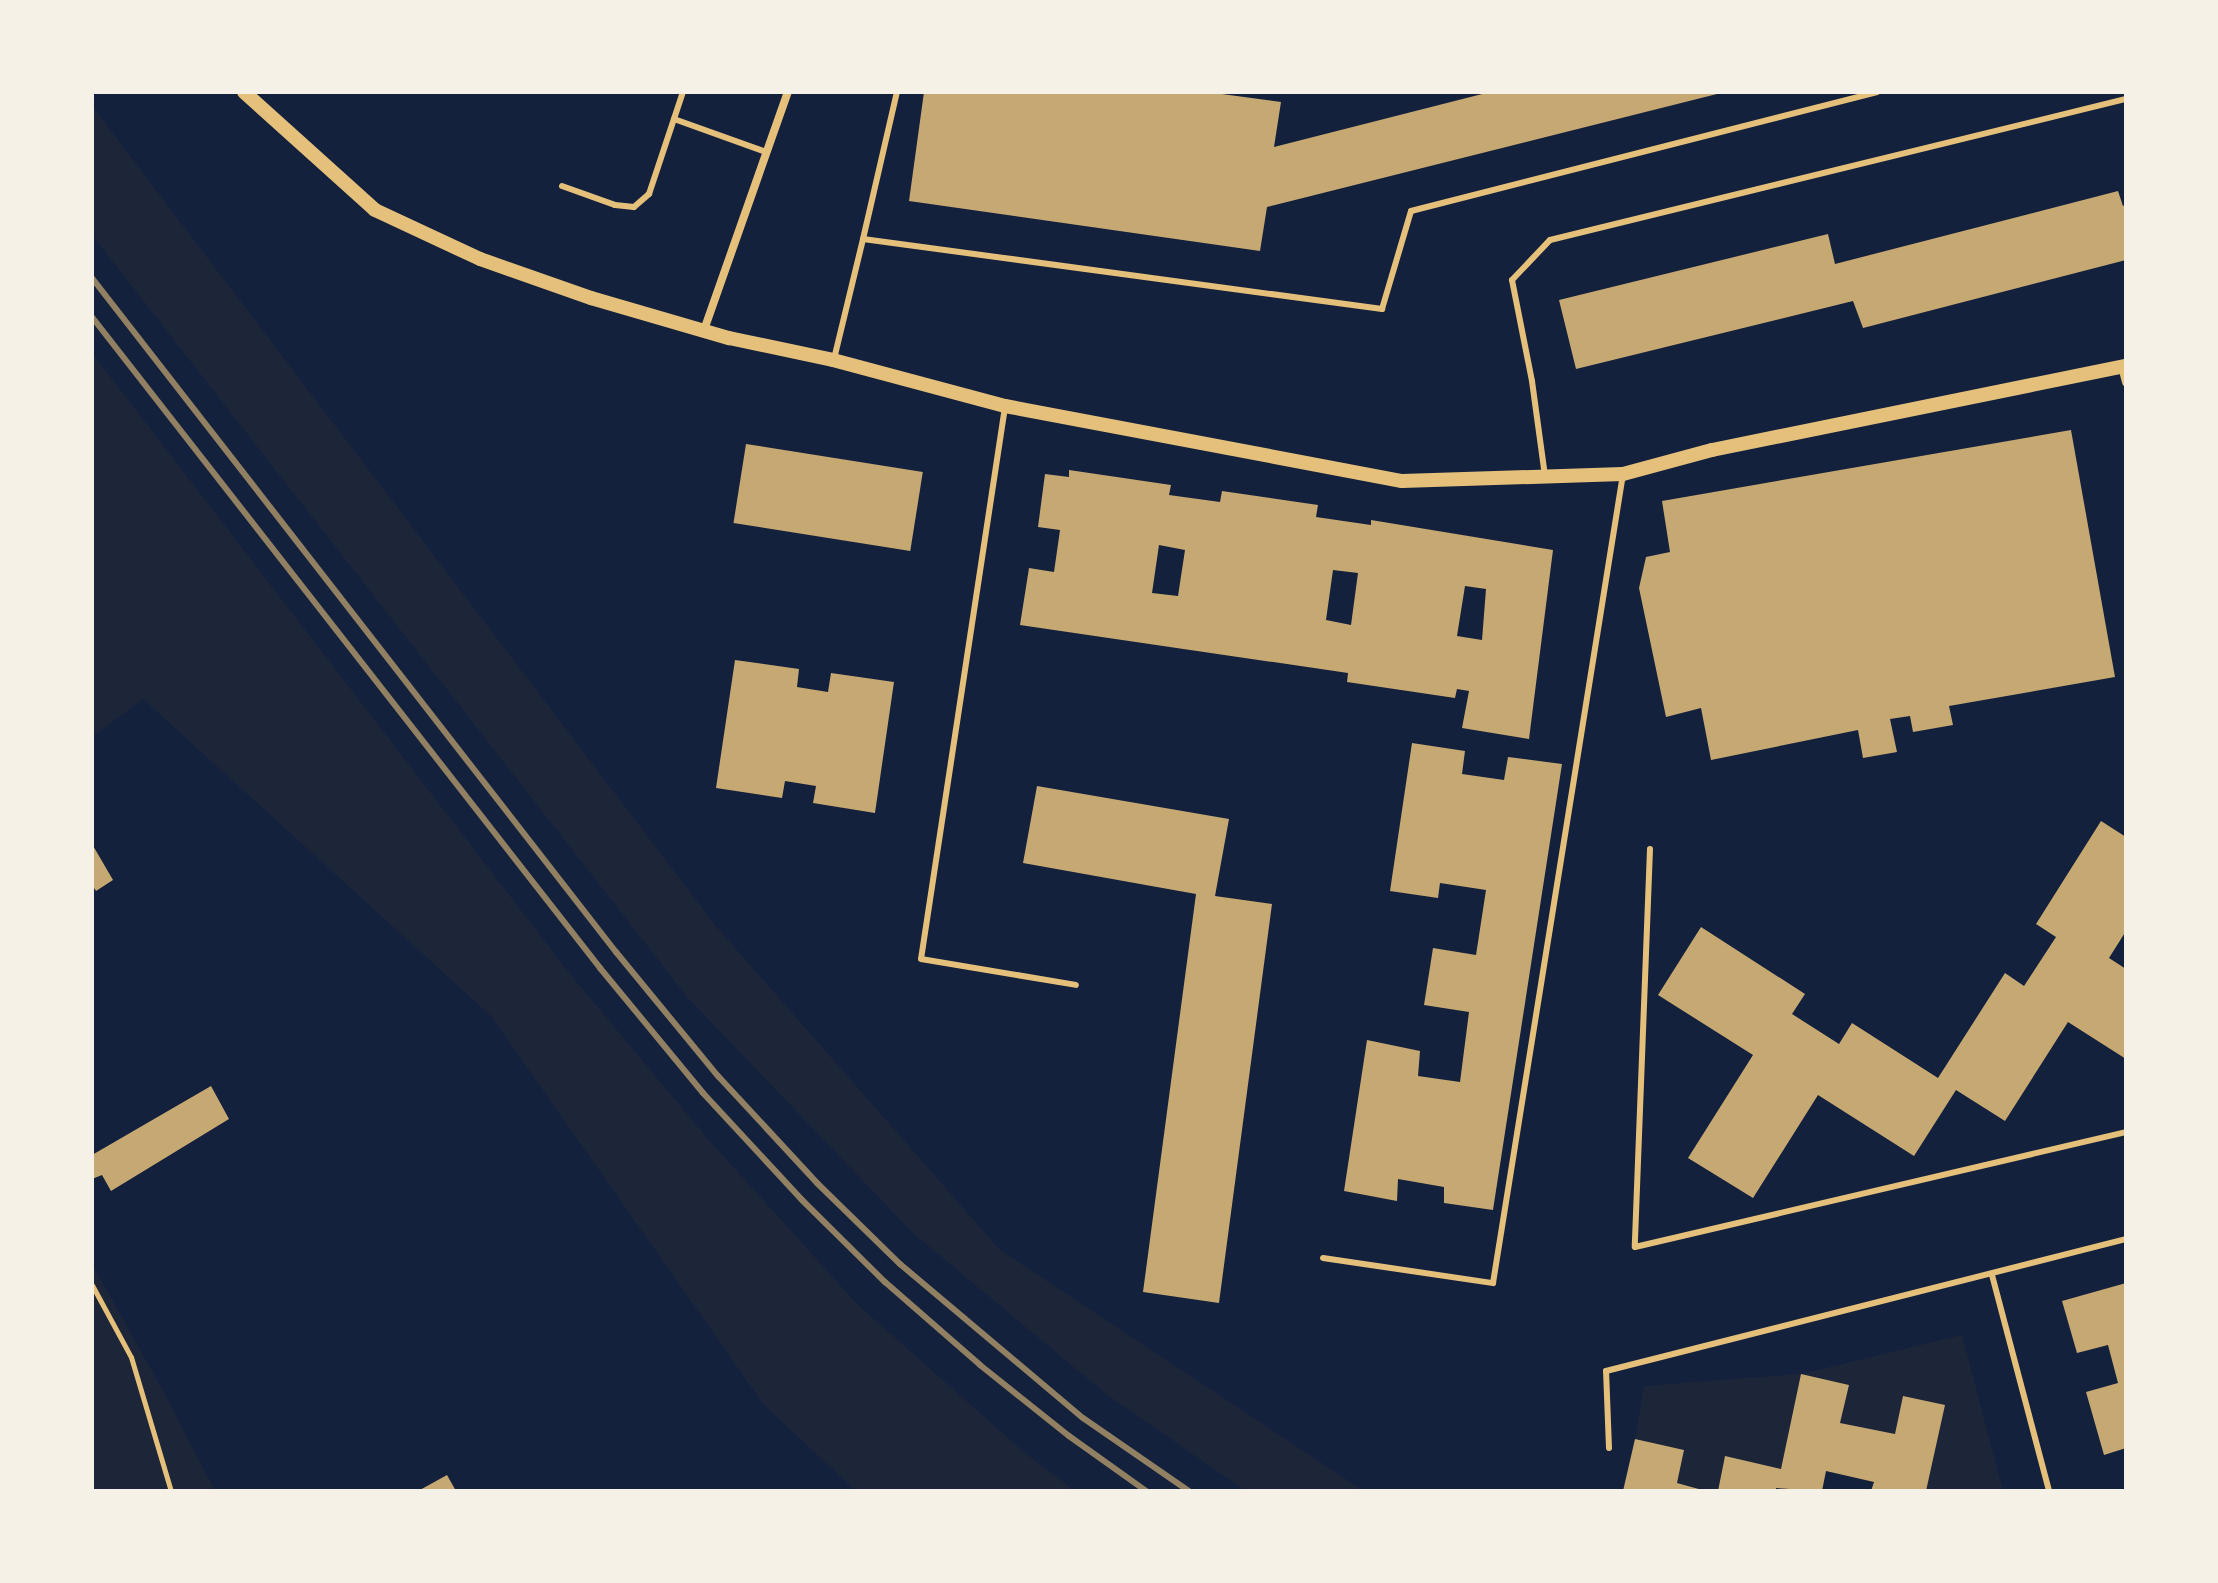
<!DOCTYPE html>
<html>
<head>
<meta charset="utf-8">
<style>
	body { margin:0 }
	#map { position:relative; width:2218px; height:1583px; overflow:hidden; background:#14213d; font-family:"Sofia Sans Condensed",sans-serif }
	div>[style] { position:absolute }
	.green>* { inset:0; background:#1d2539 }
	.building>* { inset:0; background:#c6a872; transform-origin:0 0 }
	.path>* { height:5px; margin:-2.5px; padding:0 2.5px; transform-origin:2.5px; border-radius:2.5px; background:#e5c07b }
	.service>* { height:6px; margin:-3px; padding:0 3px; transform-origin:3px; border-radius:3px; background:#e5c07b }
	.minor>* { height:8px; margin:-4px; padding:0 4px; transform-origin:4px; border-radius:4px; background:#e5c07b }
	.tertiary>* { height:14px; margin:-7px; padding:0 7px; transform-origin:7px; border-radius:7px; background:#e5c07b }
	.rail>* { height:6px; margin:-3px; padding:0 3px; transform-origin:3px; border-radius:3px; background:#918062 }
	span { translate:-50% -50%; white-space:nowrap; text-align:center; line-height:1.15; -webkit-text-stroke:6px #f6f1e7; paint-order:stroke }
	.frame { position:absolute; inset:0; border:94px solid #f6f1e7; pointer-events:none }
</style>
</head>
<body>
<div id="map">
	<div class="green">
		<div style="clip-path:polygon(92px 106px,715px 925px,1000px 1250px,1364px 1491px,1246px 1491px,1106px 1394px,913px 1233px,688px 998px,92px 235px)"></div>
		<div style="clip-path:polygon(92px 353px,570px 974px,707px 1138px,858px 1305px,1025px 1453px,1075px 1491px,856px 1491px,764px 1405px,491px 1016px,143px 699px,92px 737px)"></div>
		<div style="clip-path:polygon(92px 1264px,161px 1387px,215px 1491px,92px 1491px)"></div>
		<div style="clip-path:polygon(1962px 1335px,2003px 1491px,1926px 1491px,1895px 1434px,1840px 1423px,1849px 1385px,1802px 1374px,1781px 1469px,1725px 1456px,1718px 1491px,1713px 1491px,1677px 1483px,1684px 1450px,1635px 1439px,1644px 1386px,1801px 1374px)"></div>
	</div>
	<div class="building">
		<div style="clip-path:polygon(924px 92px,1207px 92px,1281px 102px,1274px 147px,1490px 92px,1721px 93px,1267px 207px,1260px 251px,909px 201px)"></div>
		<div style="clip-path:polygon(2118px 191px,2123px 206px,2126px 205px,2126px 260px,1863px 328px,1853px 301px,1576px 369px,1559px 300px,1828px 234px,1835px 264px)"></div>
		<div style="clip-path:polygon(2071px 430px,2115px 677px,1949px 706px,1953px 725px,1913px 732px,1910px 716px,1890px 719px,1897px 752px,1863px 758px,1858px 730px,1711px 760px,1701px 708px,1666px 717px,1639px 588px,1646px 557px,1670px 552px,1662px 501px)"></div>
		<div style="left:746px;top:444px;width:179px;height:80px;rotate:9deg"></div>
		<div style="clip-path:polygon(evenodd,1069px 470px,1171px 485px,1169px 495px,1220px 502px,1222px 491px,1318px 505px,1316px 517px,1371px 525px,1371px 520px,1553px 550px,1529px 739px,1462px 728px,1469px 691px,1457px 689px,1455px 698px,1347px 682px,1348px 673px,1020px 625px,1029px 568px,1054px 572px,1060px 530px,1038px 527px,1045px 474px,1069px 477px,1069px 470px,1159px 545px,1185px 550px,1178px 596px,1152px 593px,1159px 545px,1069px 470px,1333px 570px,1358px 573px,1351px 625px,1326px 620px,1333px 570px,1069px 470px,1465px 586px,1486px 589px,1482px 640px,1457px 636px,1465px 586px)"></div>
		<div style="clip-path:polygon(735px 660px,799px 669px,797px 687px,828px 692px,831px 673px,894px 682px,875px 813px,813px 803px,816px 786px,785px 781px,782px 798px,716px 788px)"></div>
		<div style="clip-path:polygon(1412px 743px,1465px 751px,1462px 774px,1504px 780px,1508px 757px,1562px 764px,1493px 1210px,1444px 1203px,1444px 1187px,1398px 1179px,1397px 1201px,1344px 1191px,1367px 1040px,1420px 1051px,1418px 1076px,1460px 1082px,1469px 1012px,1424px 1005px,1433px 948px,1476px 955px,1486px 890px,1440px 883px,1438px 898px,1390px 891px)"></div>
		<div style="clip-path:polygon(1037px 786px,1229px 819px,1215px 896px,1272px 904px,1219px 1303px,1143px 1292px,1196px 894px,1023px 863px)"></div>
		<div style="clip-path:polygon(2101px 821px,2126px 837px,2126px 931px,2109px 958px,2126px 969px,2126px 1059px,2068px 1022px,2005px 1121px,1956px 1090px,1914px 1156px,1818px 1095px,1753px 1198px,1688px 1158px,1753px 1055px,1658px 995px,1701px 927px,1805px 994px,1792px 1014px,1839px 1044px,1852px 1023px,1938px 1078px,2005px 973px,2024px 986px,2056px 937px,2036px 924px)"></div>
		<div style="clip-path:polygon(92px 844px,113px 880px,96px 891px,92px 885px)"></div>
		<div style="clip-path:polygon(211px 1086px,229px 1119px,111px 1191px,102px 1175px,92px 1179px,92px 1155px)"></div>
		<div style="clip-path:polygon(2126px 1283px,2126px 1448px,2104px 1455px,2086px 1392px,2118px 1383px,2108px 1345px,2077px 1353px,2062px 1301px)"></div>
		<div style="clip-path:polygon(1801px 1374px,1849px 1385px,1840px 1423px,1895px 1434px,1903px 1396px,1945px 1405px,1926px 1491px,1871px 1491px,1874px 1482px,1826px 1471px,1822px 1491px,1776px 1488px,1776px 1491px,1718px 1491px,1725px 1456px,1781px 1469px)"></div>
		<div style="clip-path:polygon(1635px 1439px,1684px 1450px,1677px 1483px,1706px 1491px,1623px 1491px)"></div>
		<div style="clip-path:polygon(447px 1475px,456px 1491px,418px 1491px)"></div>
	</div>
	<div class="path">
		<div style="left:92px;top:1285px;width:82px;rotate:61.6deg"></div>
		<div style="left:131px;top:1357px;width:140px;rotate:73.4deg"></div>
	</div>
	<div class="service">
		<div style="left:674px;top:119px;width:98px;rotate:19.7deg"></div>
		<div style="left:562px;top:186px;width:56px;rotate:19.7deg"></div>
		<div style="left:615px;top:205px;width:19px;rotate:6deg"></div>
		<div style="left:634px;top:207px;width:20px;rotate:-41deg"></div>
		<div style="left:649px;top:194px;width:108px;rotate:-71.6deg"></div>
		<div style="left:863px;top:239px;width:151px;rotate:-77deg"></div>
		<div style="left:834px;top:359px;width:123px;rotate:-76.4deg"></div>
		<div style="left:863px;top:239px;width:524px;rotate:7.68deg"></div>
		<div style="left:1382px;top:309px;width:102px;rotate:-73.5deg"></div>
		<div style="left:1411px;top:211px;width:481px;rotate:-14.3deg"></div>
		<div style="left:1005px;top:407px;width:558px;rotate:98.65deg"></div>
		<div style="left:921px;top:959px;width:157px;rotate:9.5deg"></div>
		<div style="left:1545px;top:476px;width:96px;rotate:-97.8deg"></div>
		<div style="left:1532px;top:381px;width:103px;rotate:-101.2deg"></div>
		<div style="left:1512px;top:280px;width:55px;rotate:-46.5deg"></div>
		<div style="left:1550px;top:240px;width:593px;rotate:-13.76deg"></div>
		<div style="left:1650px;top:849px;width:398px;rotate:92.2deg"></div>
		<div style="left:1635px;top:1247px;width:504px;rotate:-13.18deg"></div>
		<div style="left:1323px;top:1258px;width:172px;rotate:8.4deg"></div>
		<div style="left:1493px;top:1283px;width:819px;rotate:-80.87deg"></div>
		<div style="left:1992px;top:1275px;width:223px;rotate:75.2deg"></div>
		<div style="left:1609px;top:1448px;width:77px;rotate:-92.2deg"></div>
		<div style="left:1606px;top:1371px;width:536px;rotate:-14.24deg"></div>
	</div>
	<div class="minor">
		<div style="left:704px;top:330px;width:252px;rotate:-70.6deg"></div>
		<div style="left:2122px;top:367px;width:16px;rotate:75deg"></div>
	</div>
	<div class="tertiary">
		<div style="left:244px;top:92px;width:176px;rotate:42deg"></div>
		<div style="left:375px;top:210px;width:116px;rotate:25deg"></div>
		<div style="left:480px;top:259px;width:118px;rotate:19.4deg"></div>
		<div style="left:591px;top:298px;width:144px;rotate:16.2deg"></div>
		<div style="left:729px;top:338px;width:106px;rotate:11.9deg"></div>
		<div style="left:833px;top:360px;width:178px;rotate:15deg"></div>
		<div style="left:1005px;top:406px;width:404px;rotate:10.7deg"></div>
		<div style="left:1402px;top:481px;width:221px;rotate:-1.8deg"></div>
		<div style="left:1623px;top:474px;width:92px;rotate:-15.1deg"></div>
		<div style="left:1712px;top:450px;width:422px;rotate:-11.5deg"></div>
	</div>
	<div class="rail">
		<div style="left:92px;top:278px;width:854px;rotate:52.14deg"></div>
		<div style="left:616px;top:952px;width:161px;rotate:50.6deg"></div>
		<div style="left:718px;top:1076px;width:147px;rotate:47.2deg"></div>
		<div style="left:818px;top:1184px;width:115px;rotate:44.3deg"></div>
		<div style="left:900px;top:1264px;width:239px;rotate:40.1deg"></div>
		<div style="left:1083px;top:1418px;width:129px;rotate:34.6deg"></div>
		<div style="left:92px;top:317px;width:826px;rotate:52.03deg"></div>
		<div style="left:600px;top:968px;width:162px;rotate:50.5deg"></div>
		<div style="left:703px;top:1093px;width:146px;rotate:47.2deg"></div>
		<div style="left:802px;top:1200px;width:117px;rotate:44.7deg"></div>
		<div style="left:885px;top:1282px;width:126px;rotate:41.1deg"></div>
		<div style="left:980px;top:1365px;width:114px;rotate:38.6deg"></div>
		<div style="left:1069px;top:1436px;width:95px;rotate:35.5deg"></div>
	</div>
	<div class="frame"></div>
</div>
</body>
</html>
